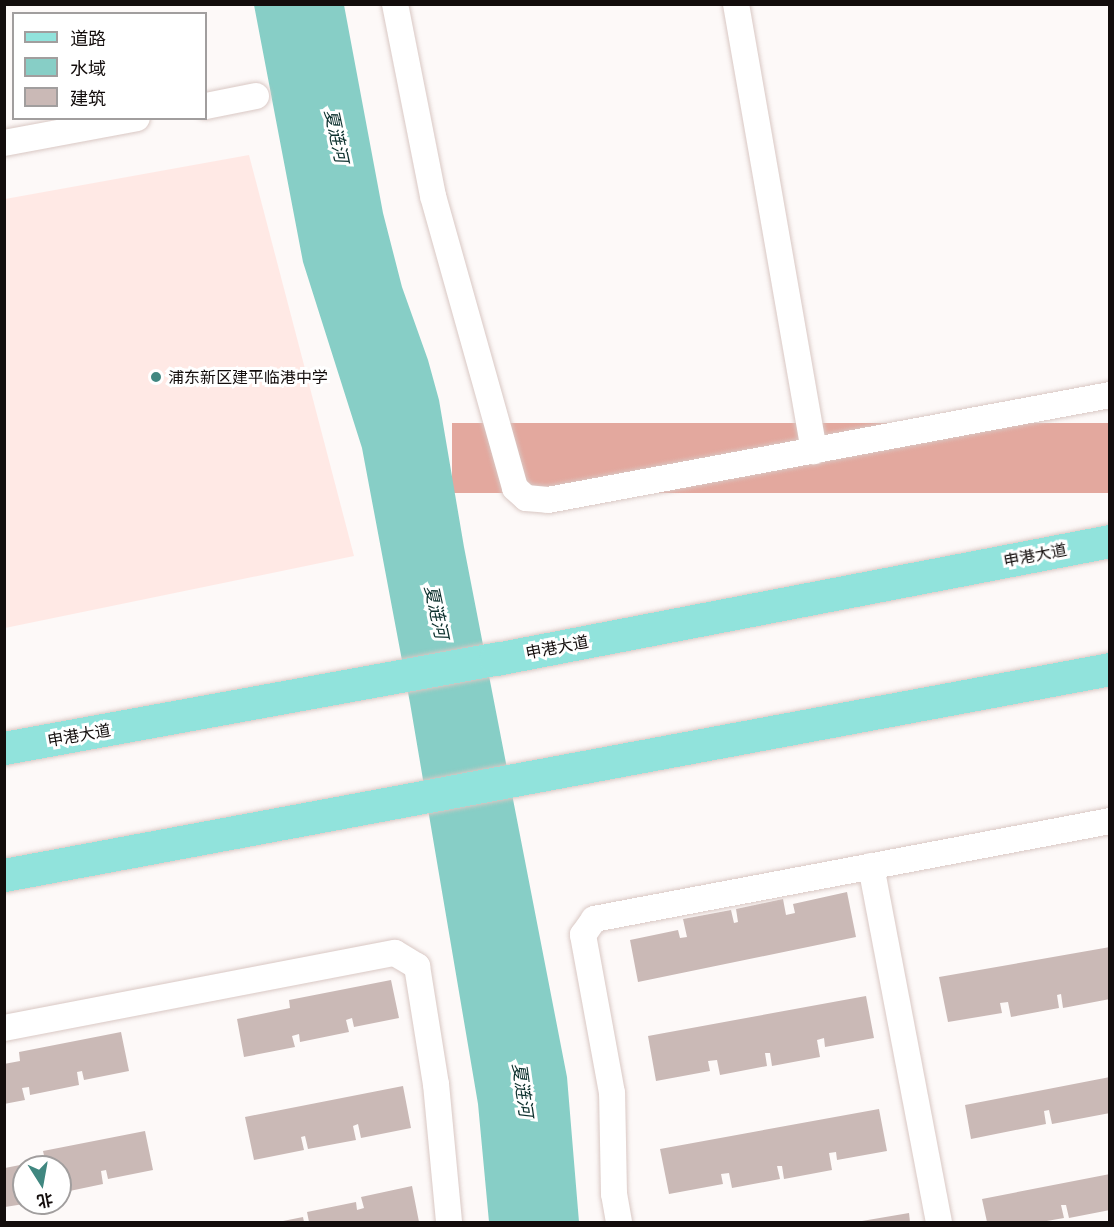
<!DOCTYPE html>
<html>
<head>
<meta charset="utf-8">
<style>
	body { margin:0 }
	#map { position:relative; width:1114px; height:1227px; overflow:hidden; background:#fdf9f8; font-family:"Archivo Narrow","Noto Sans SC",sans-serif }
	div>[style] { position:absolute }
	.built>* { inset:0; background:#ffe9e5 }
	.forest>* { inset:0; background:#e3a89e; transform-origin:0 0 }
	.water>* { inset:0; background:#87cec6 }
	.building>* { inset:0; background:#cab9b6 }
	.roads { filter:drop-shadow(0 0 2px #d9c8c4) drop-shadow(0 0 2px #d9c8c4) }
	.minor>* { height:26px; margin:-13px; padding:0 13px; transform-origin:13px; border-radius:13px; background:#fff }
	.major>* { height:33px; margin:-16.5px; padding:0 16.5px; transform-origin:16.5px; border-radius:16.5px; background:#91e3dc }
	.dots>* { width:16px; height:16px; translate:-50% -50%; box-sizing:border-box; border:3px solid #fff; border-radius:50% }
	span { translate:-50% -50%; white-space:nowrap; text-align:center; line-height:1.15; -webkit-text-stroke:6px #fff; paint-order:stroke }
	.poi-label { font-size:16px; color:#130d0c }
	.left { translate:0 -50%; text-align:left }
	.street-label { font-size:16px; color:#130d0c }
	.water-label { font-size:18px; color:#0c302d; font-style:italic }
	.frame { position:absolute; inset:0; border:6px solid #130d0c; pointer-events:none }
	.legend { position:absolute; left:12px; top:12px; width:195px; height:108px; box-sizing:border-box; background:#fff; border:2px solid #a19e9e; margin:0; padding:8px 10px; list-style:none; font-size:18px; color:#130d0c }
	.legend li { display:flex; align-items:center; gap:12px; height:30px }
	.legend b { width:30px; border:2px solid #a19e9e }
	.north { position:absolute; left:12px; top:1155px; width:60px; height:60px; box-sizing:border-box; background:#fff; border:2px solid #a19e9e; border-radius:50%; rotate:169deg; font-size:16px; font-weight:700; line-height:24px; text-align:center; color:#130d0c }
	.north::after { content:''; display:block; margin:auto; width:21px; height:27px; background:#408780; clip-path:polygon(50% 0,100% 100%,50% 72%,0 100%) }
</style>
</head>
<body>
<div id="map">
	<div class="built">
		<div style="clip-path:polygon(249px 155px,354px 556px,5px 628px,5px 199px)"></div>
	</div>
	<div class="forest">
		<div style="left:1109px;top:423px;width:70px;height:657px;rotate:90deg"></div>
	</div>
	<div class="water">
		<div style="clip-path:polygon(254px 5px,344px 5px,383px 213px,402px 287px,428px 360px,439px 400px,464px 547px,567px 1077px,579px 1222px,489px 1222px,478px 1104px,410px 703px,362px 448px,303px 262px)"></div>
	</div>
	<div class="building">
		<div style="clip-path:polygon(847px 892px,856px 937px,638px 982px,630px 940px,678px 930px,680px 938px,687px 937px,683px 919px,731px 910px,734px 923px,738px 922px,736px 909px,783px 899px,786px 915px,795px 913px,793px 904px)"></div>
		<div style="clip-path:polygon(1110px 947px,1110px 999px,1063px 1008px,1061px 994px,1057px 995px,1059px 1008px,1011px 1017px,1008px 1002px,1000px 1003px,1002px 1013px,948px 1022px,939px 977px)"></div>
		<div style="clip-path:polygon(391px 980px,399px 1018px,354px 1027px,352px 1018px,346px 1020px,349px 1032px,300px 1042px,299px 1034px,292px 1036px,295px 1047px,244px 1057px,237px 1019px,290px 1008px,289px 1000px)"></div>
		<div style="clip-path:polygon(866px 996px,874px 1038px,825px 1047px,824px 1038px,817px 1040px,820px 1057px,772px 1066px,770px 1053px,765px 1053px,767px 1066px,720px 1075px,717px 1060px,708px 1061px,710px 1071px,656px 1081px,648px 1036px)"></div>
		<div style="clip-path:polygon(121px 1032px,129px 1071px,84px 1080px,82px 1071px,77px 1072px,79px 1085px,30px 1095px,29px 1087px,22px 1088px,25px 1100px,4px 1104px,4px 1064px,20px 1061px,19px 1052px)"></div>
		<div style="clip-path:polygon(1110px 1077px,1110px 1113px,1052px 1124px,1049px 1110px,1044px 1111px,1046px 1124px,971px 1139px,965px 1105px)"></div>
		<div style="clip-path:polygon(403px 1086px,411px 1128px,361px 1138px,358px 1124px,353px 1126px,356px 1140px,308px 1149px,305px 1136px,301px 1137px,304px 1150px,254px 1160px,245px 1117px)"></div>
		<div style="clip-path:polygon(879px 1109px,887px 1151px,837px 1160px,836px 1152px,829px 1153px,832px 1170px,784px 1179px,782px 1166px,777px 1166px,780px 1179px,732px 1188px,729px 1173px,721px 1174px,723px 1184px,669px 1194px,660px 1149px)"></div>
		<div style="clip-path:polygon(145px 1131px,153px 1170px,108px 1179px,106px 1170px,101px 1171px,103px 1184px,60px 1193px,60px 1167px,24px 1167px,24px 1204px,5px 1207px,5px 1168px,45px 1160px,43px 1151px)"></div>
		<div style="clip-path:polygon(1110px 1174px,1110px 1210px,1069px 1218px,1066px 1205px,1061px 1205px,1064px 1218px,1041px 1222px,987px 1222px,982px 1199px)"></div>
		<div style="clip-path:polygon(412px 1186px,419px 1222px,309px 1222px,307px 1212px,356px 1202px,357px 1210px,364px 1208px,361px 1197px)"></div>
		<div style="clip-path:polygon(909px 1213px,910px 1222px,862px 1222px,862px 1221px)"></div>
		<div style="clip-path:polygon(303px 1217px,304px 1222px,283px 1222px,283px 1221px)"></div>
	</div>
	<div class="roads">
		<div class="minor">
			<div style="left:395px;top:4px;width:196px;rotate:78.8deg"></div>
			<div style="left:433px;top:196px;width:303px;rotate:74.3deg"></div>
			<div style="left:515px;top:488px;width:15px;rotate:42deg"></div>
			<div style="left:526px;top:498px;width:22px;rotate:5deg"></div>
			<div style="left:548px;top:500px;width:572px;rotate:-10.58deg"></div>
			<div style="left:736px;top:4px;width:454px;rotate:80.1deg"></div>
			<div style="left:206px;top:106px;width:51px;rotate:-11.3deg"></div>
			<div style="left:4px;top:143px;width:135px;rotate:-10.6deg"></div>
			<div style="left:871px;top:866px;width:362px;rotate:79.2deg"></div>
			<div style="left:4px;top:1028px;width:398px;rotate:-10.9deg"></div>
			<div style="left:395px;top:953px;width:26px;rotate:31deg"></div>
			<div style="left:417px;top:966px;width:120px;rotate:80.9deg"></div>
			<div style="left:436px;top:1084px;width:139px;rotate:84.6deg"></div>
			<div style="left:619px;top:1222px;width:28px;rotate:-100deg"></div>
			<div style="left:614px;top:1194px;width:101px;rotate:-91.1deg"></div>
			<div style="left:612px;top:1093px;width:161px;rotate:-100.4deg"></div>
			<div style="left:583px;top:935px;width:19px;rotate:-55deg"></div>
			<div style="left:594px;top:919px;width:525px;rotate:-10.75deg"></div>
		</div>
		<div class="major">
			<div style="left:4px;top:748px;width:500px;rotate:-10.3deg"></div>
			<div style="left:496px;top:659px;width:625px;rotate:-10.88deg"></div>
			<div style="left:4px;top:875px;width:1125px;rotate:-10.55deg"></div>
		</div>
	</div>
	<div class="dots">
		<div style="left:156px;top:377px;background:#408780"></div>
	</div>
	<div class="poi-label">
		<span class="left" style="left:168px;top:377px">浦东新区建平临港中学</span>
	</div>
	<div class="street-label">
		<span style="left:1035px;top:555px;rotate:-11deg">申港大道</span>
		<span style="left:557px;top:647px;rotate:-11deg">申港大道</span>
		<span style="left:79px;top:735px;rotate:-10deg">申港大道</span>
	</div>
	<div class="water-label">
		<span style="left:336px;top:136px;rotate:78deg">夏涟河</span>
		<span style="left:436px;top:612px;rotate:78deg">夏涟河</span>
		<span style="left:522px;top:1090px;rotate:82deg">夏涟河</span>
	</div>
	<div class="frame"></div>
	<ul class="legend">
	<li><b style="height:8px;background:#91e3dc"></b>道路</li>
	<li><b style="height:16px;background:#87cec6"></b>水域</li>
	<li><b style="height:16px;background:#cab9b6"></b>建筑</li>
	</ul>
	<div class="north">北</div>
</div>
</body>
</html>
